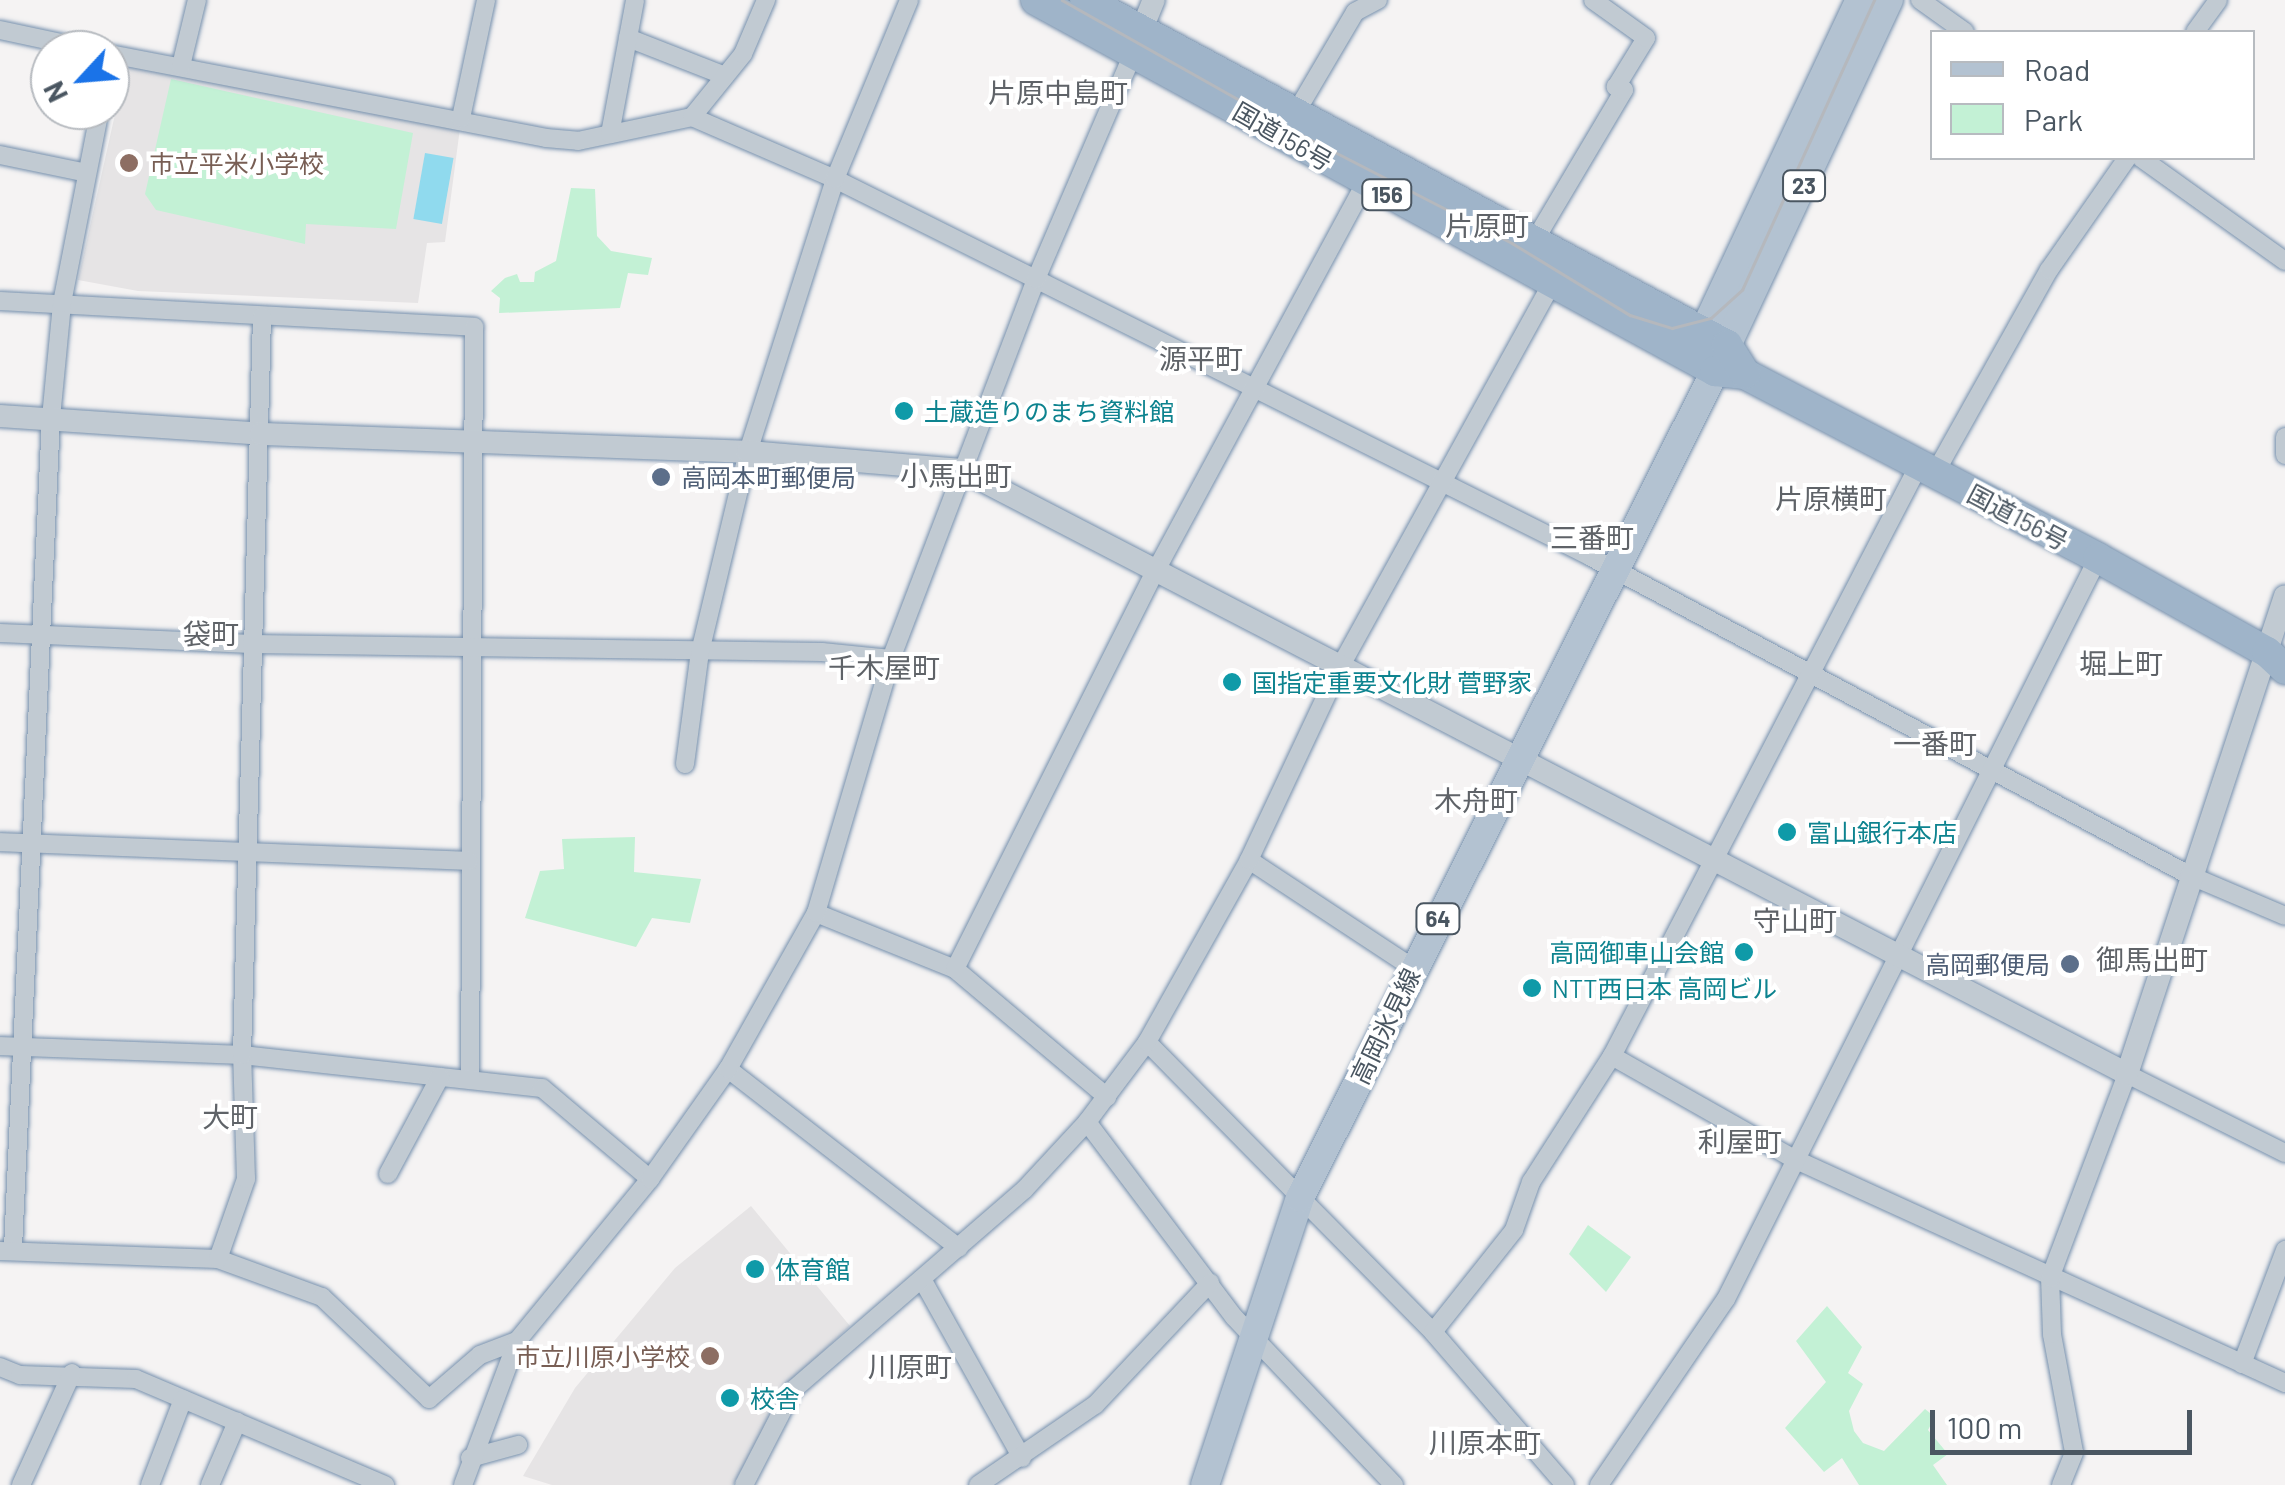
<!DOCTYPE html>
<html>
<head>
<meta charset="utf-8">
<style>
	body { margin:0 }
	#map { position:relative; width:2285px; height:1485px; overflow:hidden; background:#f5f3f3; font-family:Barlow,"Noto Sans JP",sans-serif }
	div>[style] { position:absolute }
	.education>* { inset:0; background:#e6e4e5 }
	.green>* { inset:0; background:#c3f1d5 }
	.water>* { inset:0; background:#90daee; transform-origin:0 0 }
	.roads { filter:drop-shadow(0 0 2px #7690ad) drop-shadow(0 0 2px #7690ad) }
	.minor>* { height:18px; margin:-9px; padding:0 9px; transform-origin:9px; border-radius:9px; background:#c1cad2 }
	.tertiary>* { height:22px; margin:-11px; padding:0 11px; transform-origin:11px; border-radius:11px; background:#c1cad2 }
	.primary>* { height:28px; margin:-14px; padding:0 14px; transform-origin:14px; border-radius:14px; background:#b3c2d1 }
	.trunk>* { height:30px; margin:-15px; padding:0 15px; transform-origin:15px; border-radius:15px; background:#9fb4c9 }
	.tram>* { height:2.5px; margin:-1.25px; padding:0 1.25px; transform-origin:1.25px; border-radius:1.25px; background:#b5b8bd }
	.dots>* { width:28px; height:28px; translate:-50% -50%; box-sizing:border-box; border:5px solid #fff; border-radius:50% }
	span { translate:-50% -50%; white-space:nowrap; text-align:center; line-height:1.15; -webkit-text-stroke:8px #fff; paint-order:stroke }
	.shield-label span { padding:2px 8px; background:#fff; border:2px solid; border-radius:8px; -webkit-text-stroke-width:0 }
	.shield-label { font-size:22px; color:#4a5661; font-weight:700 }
	.street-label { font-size:25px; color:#4a5661 }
	.education-label { font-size:25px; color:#785e54 }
	.left { translate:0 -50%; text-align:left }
	.right { translate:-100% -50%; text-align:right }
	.culture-label { font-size:25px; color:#0d838f }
	.service-label { font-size:25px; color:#4e5e75 }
	.neighbourhood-label { font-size:28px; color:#5f6368 }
	.legend { position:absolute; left:1930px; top:30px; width:325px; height:130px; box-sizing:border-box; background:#fff; border:2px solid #b7bbc0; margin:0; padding:12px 18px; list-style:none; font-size:30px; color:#4a5661 }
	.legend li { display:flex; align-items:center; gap:20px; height:50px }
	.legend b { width:50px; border:2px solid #b7bbc0 }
	.north { position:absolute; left:30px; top:30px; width:100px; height:100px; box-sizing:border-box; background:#fff; border:2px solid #b7bbc0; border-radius:50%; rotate:244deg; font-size:28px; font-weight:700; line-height:40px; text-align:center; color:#4a5661 }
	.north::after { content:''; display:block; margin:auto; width:35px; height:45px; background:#1a73e8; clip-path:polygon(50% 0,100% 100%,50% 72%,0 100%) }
	.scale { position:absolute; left:1930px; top:1410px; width:262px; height:45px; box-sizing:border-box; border:5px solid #4a5661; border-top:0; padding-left:12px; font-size:30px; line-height:35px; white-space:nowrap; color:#4a5661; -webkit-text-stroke:8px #fff; paint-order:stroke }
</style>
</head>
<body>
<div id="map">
	<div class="education">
		<div style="clip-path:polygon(128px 56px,460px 128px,445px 242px,427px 243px,418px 303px,138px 291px,78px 280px)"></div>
		<div style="clip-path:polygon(751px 1206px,850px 1326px,786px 1386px,733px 1485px,552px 1485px,523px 1476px,575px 1388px,675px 1268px)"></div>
	</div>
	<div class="green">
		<div style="clip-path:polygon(171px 79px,413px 133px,396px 229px,306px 224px,305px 244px,156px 210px,145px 194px)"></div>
		<div style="clip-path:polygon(571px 188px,595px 189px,597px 236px,611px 251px,652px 258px,648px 275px,628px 273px,620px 308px,499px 313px,500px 298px,491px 291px,505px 278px,517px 274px,520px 282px,534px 282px,535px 272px,556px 261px)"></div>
		<div style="clip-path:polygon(635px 837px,634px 872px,701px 879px,690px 923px,652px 918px,636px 947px,525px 918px,540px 871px,564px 869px,562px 839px)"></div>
		<div style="clip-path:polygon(1588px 1225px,1631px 1257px,1606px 1292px,1569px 1254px)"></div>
		<div style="clip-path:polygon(1827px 1306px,1862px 1347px,1848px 1373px,1863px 1384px,1849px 1411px,1854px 1431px,1863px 1443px,1884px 1451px,1925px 1409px,1935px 1417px,1928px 1430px,1948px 1454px,1933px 1465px,1947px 1485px,1859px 1485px,1842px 1458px,1824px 1472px,1785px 1428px,1826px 1382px,1796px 1341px)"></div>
	</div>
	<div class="water">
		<div style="left:425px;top:153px;width:29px;height:67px;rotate:10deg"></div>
	</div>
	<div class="roads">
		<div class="minor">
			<div style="left:1920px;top:0;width:55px;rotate:35.4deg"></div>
			<div style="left:0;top:30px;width:95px;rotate:12.1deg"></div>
			<div style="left:2195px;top:32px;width:39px;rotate:-54deg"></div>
			<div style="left:628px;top:38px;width:104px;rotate:21.4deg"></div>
			<div style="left:110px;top:54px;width:444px;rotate:10.9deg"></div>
			<div style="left:546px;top:138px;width:32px;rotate:5deg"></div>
			<div style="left:578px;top:141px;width:116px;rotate:-11.9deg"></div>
			<div style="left:692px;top:117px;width:156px;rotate:23.4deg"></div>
			<div style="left:835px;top:179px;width:470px;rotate:26.5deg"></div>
			<div style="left:1256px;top:389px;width:375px;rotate:26.6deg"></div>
			<div style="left:1591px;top:557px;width:677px;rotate:28deg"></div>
			<div style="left:2189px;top:875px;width:104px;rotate:23.1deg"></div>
			<div style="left:181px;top:66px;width:68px;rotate:-76.4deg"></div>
			<div style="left:1295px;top:114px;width:118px;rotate:-59.5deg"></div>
			<div style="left:1355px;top:12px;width:26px;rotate:-28deg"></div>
			<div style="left:692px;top:117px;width:81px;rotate:-51deg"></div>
			<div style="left:743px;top:54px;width:59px;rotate:-66.9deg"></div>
			<div style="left:461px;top:118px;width:121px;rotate:-78deg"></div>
			<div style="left:610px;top:134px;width:136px;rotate:-79.4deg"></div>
			<div style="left:0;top:155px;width:89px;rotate:11.7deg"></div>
			<div style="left:2141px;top:158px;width:177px;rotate:35.6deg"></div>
			<div style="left:1532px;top:245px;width:180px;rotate:-59.3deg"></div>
			<div style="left:1624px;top:90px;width:9px;rotate:-159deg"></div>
			<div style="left:1616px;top:87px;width:57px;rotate:-58.5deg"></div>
			<div style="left:1646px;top:38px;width:65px;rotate:-144.4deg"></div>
			<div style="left:0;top:301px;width:475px;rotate:3.1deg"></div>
			<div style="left:474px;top:327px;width:753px;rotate:90.3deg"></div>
			<div style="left:2285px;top:437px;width:18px;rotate:90deg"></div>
			<div style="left:1935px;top:473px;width:233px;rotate:-60.7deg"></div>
			<div style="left:2049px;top:270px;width:136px;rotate:-55.1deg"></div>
			<div style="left:0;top:633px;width:252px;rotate:2.5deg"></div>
			<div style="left:252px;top:644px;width:570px;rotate:0.8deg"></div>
			<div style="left:822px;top:652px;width:69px;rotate:5.8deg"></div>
			<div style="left:685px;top:764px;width:113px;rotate:-82.4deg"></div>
			<div style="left:700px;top:652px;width:206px;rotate:-76.5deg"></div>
			<div style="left:748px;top:452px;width:287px;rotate:-72.3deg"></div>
			<div style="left:835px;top:179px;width:194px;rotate:-67.5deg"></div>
			<div style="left:0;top:842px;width:469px;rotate:2.3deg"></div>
			<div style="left:1249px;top:860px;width:196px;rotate:33.4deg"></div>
			<div style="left:816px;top:913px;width:150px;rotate:21.9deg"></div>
			<div style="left:955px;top:969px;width:199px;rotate:40.1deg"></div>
			<div style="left:955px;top:969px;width:445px;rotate:-63.3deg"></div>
			<div style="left:1155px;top:572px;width:451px;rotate:-61.6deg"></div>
			<div style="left:1147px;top:1042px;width:407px;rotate:45.4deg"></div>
			<div style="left:1433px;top:1332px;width:202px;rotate:49.2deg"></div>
			<div style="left:0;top:1046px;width:242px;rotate:2.1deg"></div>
			<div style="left:242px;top:1055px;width:302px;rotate:6.3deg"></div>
			<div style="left:542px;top:1088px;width:141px;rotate:40.1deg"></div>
			<div style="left:1612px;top:1056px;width:207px;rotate:29.5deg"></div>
			<div style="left:1792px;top:1158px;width:542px;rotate:24.53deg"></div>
			<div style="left:728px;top:1069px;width:292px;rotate:37.8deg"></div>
			<div style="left:1087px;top:1122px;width:244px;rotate:53deg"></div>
			<div style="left:1234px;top:1317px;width:232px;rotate:46.4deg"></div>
			<div style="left:388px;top:1174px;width:110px;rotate:-61.8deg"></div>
			<div style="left:13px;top:1248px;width:831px;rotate:-87.38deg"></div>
			<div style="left:51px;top:418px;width:116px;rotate:-84.5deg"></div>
			<div style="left:62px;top:303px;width:197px;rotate:-78.9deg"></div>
			<div style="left:0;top:1251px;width:218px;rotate:2.1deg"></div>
			<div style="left:218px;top:1259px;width:111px;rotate:20.1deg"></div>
			<div style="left:322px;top:1297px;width:148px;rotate:43.6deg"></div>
			<div style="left:429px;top:1399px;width:67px;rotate:-40.8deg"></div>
			<div style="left:480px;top:1355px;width:40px;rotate:-21deg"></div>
			<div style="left:218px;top:1259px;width:85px;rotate:-70.7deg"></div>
			<div style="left:246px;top:1179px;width:124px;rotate:-91.8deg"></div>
			<div style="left:242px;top:1055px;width:739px;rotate:-88.45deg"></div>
			<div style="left:922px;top:1279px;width:205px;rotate:60.8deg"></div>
			<div style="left:1433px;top:1332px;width:130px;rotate:-51.5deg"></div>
			<div style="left:1514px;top:1230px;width:51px;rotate:-70.5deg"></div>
			<div style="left:1531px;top:1182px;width:150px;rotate:-57.3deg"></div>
			<div style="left:1612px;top:1056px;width:666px;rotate:-62.55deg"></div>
			<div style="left:2242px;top:1364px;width:122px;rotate:-69.3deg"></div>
			<div style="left:0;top:1367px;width:22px;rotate:22deg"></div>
			<div style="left:20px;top:1375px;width:116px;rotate:2deg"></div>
			<div style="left:136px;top:1379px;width:271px;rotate:23.1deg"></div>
			<div style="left:470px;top:1458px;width:50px;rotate:-15.2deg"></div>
			<div style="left:21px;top:1485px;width:123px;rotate:-65.5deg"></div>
			<div style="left:150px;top:1485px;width:92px;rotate:-69deg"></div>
			<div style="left:210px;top:1485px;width:69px;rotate:-66.8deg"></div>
			<div style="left:463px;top:1485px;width:154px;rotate:-69.4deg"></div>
			<div style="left:517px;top:1341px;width:210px;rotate:-50.6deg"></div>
			<div style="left:650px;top:1179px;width:135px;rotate:-54.7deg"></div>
			<div style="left:728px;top:1069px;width:179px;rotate:-60.6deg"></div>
			<div style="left:816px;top:913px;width:265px;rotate:-73.5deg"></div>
			<div style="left:891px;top:659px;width:407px;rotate:-69.1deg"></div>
			<div style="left:1036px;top:279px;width:250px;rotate:-66.7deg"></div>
			<div style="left:744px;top:1485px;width:107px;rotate:-62.7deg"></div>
			<div style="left:793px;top:1390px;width:306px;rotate:-40.9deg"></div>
			<div style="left:1024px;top:1190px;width:93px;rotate:-47.2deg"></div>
			<div style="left:1087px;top:1122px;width:100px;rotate:-53.1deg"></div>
			<div style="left:1147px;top:1042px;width:209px;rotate:-60.7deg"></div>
			<div style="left:1249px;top:860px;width:211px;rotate:-64.8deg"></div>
			<div style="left:1339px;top:669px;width:449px;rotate:-61.1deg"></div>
			<div style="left:978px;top:1485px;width:142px;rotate:-34.4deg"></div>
			<div style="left:1095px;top:1405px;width:168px;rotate:-46.7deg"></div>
			<div style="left:1599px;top:1485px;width:225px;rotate:-55.7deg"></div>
			<div style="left:1726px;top:1299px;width:829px;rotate:-63.34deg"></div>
			<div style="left:2061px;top:1485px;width:35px;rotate:-68deg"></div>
			<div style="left:2074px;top:1452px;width:120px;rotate:-100.6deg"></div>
			<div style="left:2052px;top:1334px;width:56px;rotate:-92deg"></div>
			<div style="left:2050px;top:1278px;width:218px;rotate:-69.3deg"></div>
			<div style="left:2127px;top:1074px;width:177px;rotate:26.6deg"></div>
		</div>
		<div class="tertiary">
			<div style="left:1142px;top:29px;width:31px;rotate:-68deg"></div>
			<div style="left:0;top:416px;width:262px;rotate:3.9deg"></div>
			<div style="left:261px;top:434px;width:487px;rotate:2.1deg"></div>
			<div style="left:748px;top:452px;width:215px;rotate:4.8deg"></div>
			<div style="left:962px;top:470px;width:1312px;rotate:27.4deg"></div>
			<div style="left:2127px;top:1074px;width:503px;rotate:-71.71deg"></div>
		</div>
		<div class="primary">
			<div style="left:1708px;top:350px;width:18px;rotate:-106deg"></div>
			<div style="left:1703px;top:333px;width:368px;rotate:-64.8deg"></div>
			<div style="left:1205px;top:1485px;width:302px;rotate:-71.7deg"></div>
			<div style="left:1300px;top:1198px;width:925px;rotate:-63.35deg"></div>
			<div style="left:1715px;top:371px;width:410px;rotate:-64.9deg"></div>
		</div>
		<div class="trunk">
			<div style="left:1036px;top:0;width:774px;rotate:28.65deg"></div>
			<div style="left:1715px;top:371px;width:30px;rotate:6deg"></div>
			<div style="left:1745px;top:374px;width:398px;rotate:27.5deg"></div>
			<div style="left:2098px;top:558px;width:193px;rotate:29.1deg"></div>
			<div style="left:2267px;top:652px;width:25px;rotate:43deg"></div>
			<div style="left:1085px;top:0;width:729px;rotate:28.25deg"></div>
			<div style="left:1727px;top:345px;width:34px;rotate:58deg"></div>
		</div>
	</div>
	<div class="tram">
		<div style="left:1062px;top:0;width:269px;rotate:29.4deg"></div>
		<div style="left:1296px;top:132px;width:243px;rotate:27.2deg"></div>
		<div style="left:1512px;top:243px;width:138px;rotate:31.4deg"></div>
		<div style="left:1630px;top:315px;width:44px;rotate:17.2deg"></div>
		<div style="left:1672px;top:328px;width:40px;rotate:-14.4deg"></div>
		<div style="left:1711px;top:318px;width:42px;rotate:-42.1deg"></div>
		<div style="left:1742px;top:290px;width:319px;rotate:-65.5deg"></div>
	</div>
	<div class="dots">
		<div style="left:129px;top:163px;background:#8d6e63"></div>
		<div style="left:904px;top:411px;background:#0f9aa8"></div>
		<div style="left:661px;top:477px;background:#5c6f8a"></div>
		<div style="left:1232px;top:682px;background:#0f9aa8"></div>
		<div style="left:1787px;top:832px;background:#0f9aa8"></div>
		<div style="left:1744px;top:952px;background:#0f9aa8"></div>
		<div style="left:2070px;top:964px;background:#5c6f8a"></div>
		<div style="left:1532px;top:988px;background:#0f9aa8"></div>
		<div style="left:755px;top:1269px;background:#0f9aa8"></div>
		<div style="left:710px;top:1356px;background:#8d6e63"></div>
		<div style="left:730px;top:1398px;background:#0f9aa8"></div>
	</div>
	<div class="shield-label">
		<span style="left:1804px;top:186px">23</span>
		<span style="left:1387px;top:195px">156</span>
		<span style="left:1438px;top:919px">64</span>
	</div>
	<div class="street-label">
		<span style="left:1283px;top:136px;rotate:30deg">国道156号</span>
		<span style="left:2018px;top:517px;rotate:28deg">国道156号</span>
		<span style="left:1385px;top:1026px;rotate:-64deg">高岡氷見線</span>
	</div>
	<div class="education-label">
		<span class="left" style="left:149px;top:163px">市立平米小学校</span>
		<span class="right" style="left:690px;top:1356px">市立川原小学校</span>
	</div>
	<div class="culture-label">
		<span class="left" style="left:924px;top:411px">土蔵造りのまち資料館</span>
		<span class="left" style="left:1252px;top:682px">国指定重要文化財 菅野家</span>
		<span class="left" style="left:1807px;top:832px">富山銀行本店</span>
		<span class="right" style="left:1724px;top:952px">高岡御車山会館</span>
		<span class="left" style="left:1552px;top:988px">NTT西日本 高岡ビル</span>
		<span class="left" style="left:775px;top:1269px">体育館</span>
		<span class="left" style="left:750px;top:1398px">校舎</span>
	</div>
	<div class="service-label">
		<span class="left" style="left:681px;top:477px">高岡本町郵便局</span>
		<span class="right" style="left:2050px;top:964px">高岡郵便局</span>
	</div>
	<div class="neighbourhood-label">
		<span style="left:1058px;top:92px">片原中島町</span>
		<span style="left:1487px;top:225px">片原町</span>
		<span style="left:1201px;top:358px">源平町</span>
		<span style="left:956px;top:475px">小馬出町</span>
		<span style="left:1831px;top:498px">片原横町</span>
		<span style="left:1592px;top:537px">三番町</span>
		<span style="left:211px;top:633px">袋町</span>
		<span style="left:2121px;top:663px">堀上町</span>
		<span style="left:884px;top:667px">千木屋町</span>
		<span style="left:1935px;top:743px">一番町</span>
		<span style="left:1476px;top:800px">木舟町</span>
		<span style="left:1795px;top:920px">守山町</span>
		<span style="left:2152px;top:959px">御馬出町</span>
		<span style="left:230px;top:1116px">大町</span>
		<span style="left:1740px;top:1141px">利屋町</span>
		<span style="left:910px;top:1366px">川原町</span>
		<span style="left:1485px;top:1442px">川原本町</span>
	</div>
	<ul class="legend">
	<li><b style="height:12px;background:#b3c2d1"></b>Road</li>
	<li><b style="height:28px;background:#c3f1d5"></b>Park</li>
	</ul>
	<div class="north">N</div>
	<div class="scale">100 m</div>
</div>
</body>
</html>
